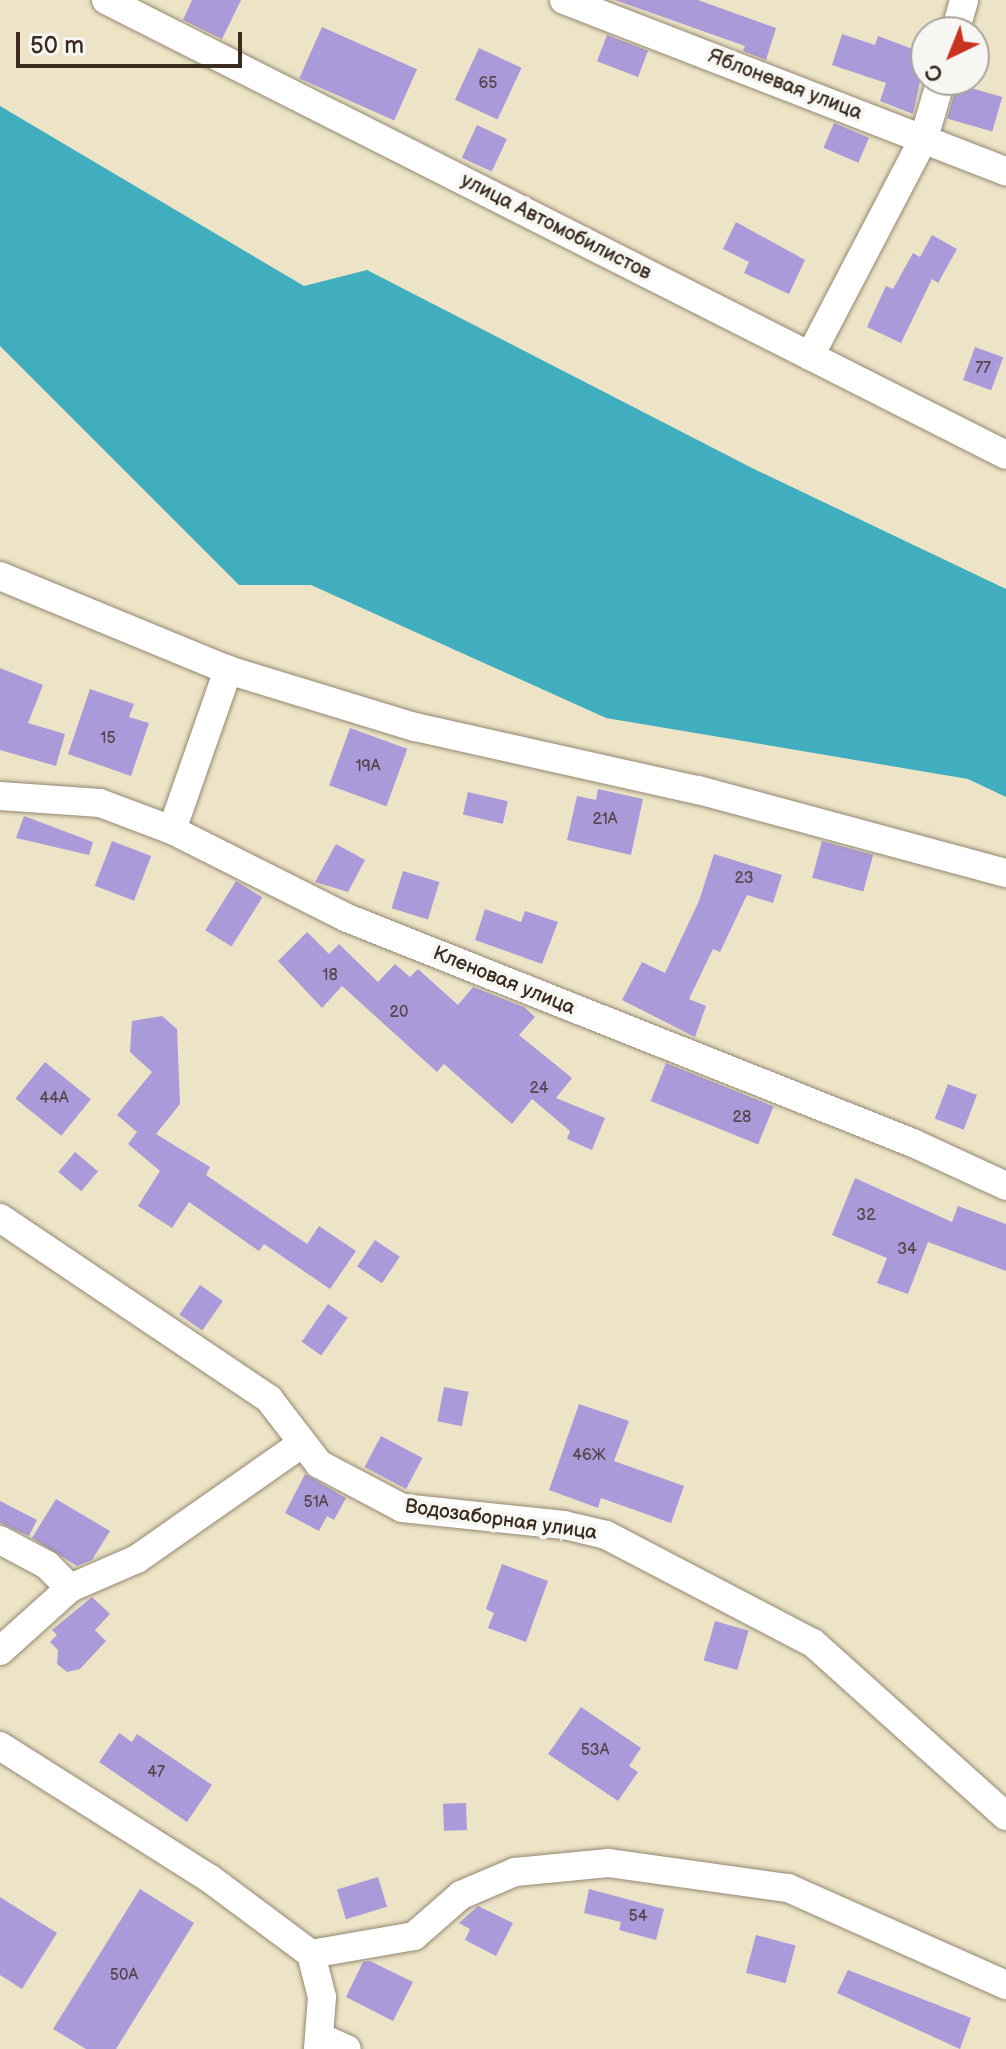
<!DOCTYPE html>
<html>
<head>
<meta charset="utf-8">
<style>
	body { margin:0 }
	#map { position:relative; width:1006px; height:2049px; overflow:hidden; background:#ede4c7; font-family:"Balsamiq Sans",sans-serif }
	div>[style] { position:absolute }
	.water>* { inset:0; background:#40aebe }
	.building>* { inset:0; background:#ab9ad9; transform-origin:0 0 }
	.roads { filter:drop-shadow(0 0 2px #948772) drop-shadow(0 0 2px #948772) }
	.minor>* { height:28px; margin:-14px; padding:0 14px; transform-origin:14px; border-radius:14px; background:#fff }
	span { translate:-50% -50%; white-space:nowrap; text-align:center; line-height:1.15; -webkit-text-stroke:8px #f6f6f2; paint-order:stroke }
	.number-label { font-size:16px; color:#57464d }
	.number-label span { -webkit-text-stroke-width:0 }
	.street-label { font-size:20px; color:#3b2a1e }
	.north { position:absolute; left:910px; top:16px; width:80px; height:80px; box-sizing:border-box; background:#f6f6f2; border:2px solid #aba49d; border-radius:50%; rotate:223deg; font-size:22px; font-weight:700; line-height:32px; text-align:center; color:#3b2a1e }
	.north::after { content:''; display:block; margin:auto; width:28px; height:36px; background:#c8321e; clip-path:polygon(50% 0,100% 100%,50% 72%,0 100%) }
	.scale { position:absolute; left:16px; top:32px; width:226px; height:36px; box-sizing:border-box; border:4px solid #3b2a1e; border-top:0; padding-left:10px; font-size:24px; line-height:28px; white-space:nowrap; color:#3b2a1e; -webkit-text-stroke:6px #f6f6f2; paint-order:stroke }
</style>
</head>
<body>
<div id="map">
	<div class="water">
		<div style="clip-path:polygon(0 106px,304px 286px,367px 270px,752px 468px,1006px 589px,1006px 797px,968px 779px,606px 718px,311px 585px,239px 585px,0 346px)"></div>
	</div>
	<div class="building">
		<div style="clip-path:polygon(192px 0,241px 0,222px 39px,183px 20px)"></div>
		<div style="clip-path:polygon(615px 0,698px 0,776px 28px,766px 60px,743px 51px,745px 46px)"></div>
		<div style="left:322px;top:27px;width:104px;height:56px;rotate:24deg"></div>
		<div style="clip-path:polygon(842px 34px,875px 45px,878px 36px,926px 54px,913px 114px,880px 101px,886px 83px,832px 65px)"></div>
		<div style="left:607px;top:35px;width:44px;height:28px;rotate:21deg"></div>
		<div style="left:479px;top:48px;width:47px;height:57px;rotate:25deg"></div>
		<div style="left:957px;top:84px;width:47px;height:36px;rotate:16deg"></div>
		<div style="left:834px;top:123px;width:38px;height:27px;rotate:23deg"></div>
		<div style="left:477px;top:125px;width:33px;height:36px;rotate:25deg"></div>
		<div style="clip-path:polygon(736px 222px,805px 260px,789px 294px,744px 273px,749px 262px,723px 249px)"></div>
		<div style="clip-path:polygon(932px 235px,957px 249px,938px 283px,932px 279px,901px 343px,867px 327px,886px 286px,893px 289px,913px 253px,920px 257px)"></div>
		<div style="left:975px;top:347px;width:30px;height:35px;rotate:20deg"></div>
		<div style="clip-path:polygon(0 668px,43px 685px,28px 723px,65px 734px,56px 766px,0 750px)"></div>
		<div style="clip-path:polygon(90px 689px,134px 704px,129px 717px,149px 723px,131px 776px,68px 754px)"></div>
		<div style="left:350px;top:728px;width:61px;height:61px;rotate:20deg"></div>
		<div style="clip-path:polygon(598px 789px,643px 799px,631px 855px,567px 840px,577px 796px,596px 800px)"></div>
		<div style="left:468px;top:792px;width:41px;height:23px;rotate:13deg"></div>
		<div style="clip-path:polygon(24px 816px,93px 842px,89px 855px,16px 838px)"></div>
		<div style="left:112px;top:841px;width:42px;height:48px;rotate:21deg"></div>
		<div style="left:822px;top:841px;width:53px;height:38px;rotate:15deg"></div>
		<div style="clip-path:polygon(336px 844px,365px 860px,348px 892px,315px 882px)"></div>
		<div style="clip-path:polygon(714px 854px,782px 875px,773px 903px,747px 895px,720px 952px,713px 949px,689px 999px,706px 1006px,695px 1037px,622px 1000px,642px 962px,665px 973px,699px 901px)"></div>
		<div style="left:403px;top:871px;width:38px;height:39px;rotate:17deg"></div>
		<div style="left:236px;top:881px;width:31px;height:58px;rotate:32deg"></div>
		<div style="clip-path:polygon(485px 909px,521px 922px,525px 911px,558px 922px,542px 964px,475px 940px)"></div>
		<div style="clip-path:polygon(307px 932px,329px 954px,339px 944px,378px 982px,395px 964px,410px 977px,418px 969px,458px 1005px,473px 987px,524px 1007px,535px 1017px,519px 1035px,572px 1078px,556px 1098px,605px 1118px,592px 1150px,567px 1139px,570px 1131px,532px 1099px,512px 1124px,444px 1064px,437px 1072px,342px 986px,322px 1008px,278px 961px)"></div>
		<div style="clip-path:polygon(162px 1016px,177px 1029px,180px 1104px,156px 1134px,210px 1167px,206px 1175px,307px 1244px,319px 1226px,356px 1251px,330px 1289px,264px 1244px,259px 1251px,189px 1202px,172px 1228px,138px 1206px,160px 1171px,128px 1144px,137px 1132px,117px 1115px,152px 1072px,130px 1052px,132px 1021px)"></div>
		<div style="left:45px;top:1062px;width:59px;height:47px;rotate:39deg"></div>
		<div style="left:666px;top:1063px;width:116px;height:41px;rotate:22deg"></div>
		<div style="left:948px;top:1084px;width:31px;height:37px;rotate:21deg"></div>
		<div style="left:75px;top:1152px;width:30px;height:26px;rotate:40deg"></div>
		<div style="clip-path:polygon(855px 1178px,952px 1222px,958px 1206px,1006px 1224px,1006px 1271px,928px 1242px,908px 1294px,877px 1283px,887px 1258px,832px 1235px)"></div>
		<div style="left:375px;top:1240px;width:30px;height:32px;rotate:34deg"></div>
		<div style="left:200px;top:1285px;width:28px;height:36px;rotate:35deg"></div>
		<div style="left:328px;top:1304px;width:24px;height:46px;rotate:35deg"></div>
		<div style="left:444px;top:1387px;width:25px;height:35px;rotate:11deg"></div>
		<div style="clip-path:polygon(579px 1404px,629px 1421px,614px 1461px,684px 1486px,671px 1523px,601px 1498px,598px 1508px,549px 1490px)"></div>
		<div style="left:381px;top:1436px;width:47px;height:35px;rotate:28deg"></div>
		<div style="clip-path:polygon(305px 1474px,346px 1498px,334px 1520px,327px 1516px,319px 1531px,285px 1513px)"></div>
		<div style="clip-path:polygon(56px 1499px,110px 1531px,92px 1560px,77px 1566px,32px 1538px)"></div>
		<div style="clip-path:polygon(0 1501px,37px 1520px,29px 1536px,0 1523px)"></div>
		<div style="clip-path:polygon(502px 1564px,548px 1581px,526px 1642px,488px 1628px,494px 1613px,486px 1609px)"></div>
		<div style="clip-path:polygon(92px 1597px,110px 1614px,95px 1630px,106px 1641px,80px 1669px,67px 1672px,57px 1664px,58px 1650px,50px 1642px,57px 1635px,52px 1630px)"></div>
		<div style="left:715px;top:1621px;width:35px;height:41px;rotate:16deg"></div>
		<div style="clip-path:polygon(581px 1707px,641px 1748px,629px 1766px,638px 1772px,618px 1801px,548px 1754px)"></div>
		<div style="clip-path:polygon(119px 1733px,132px 1742px,137px 1734px,212px 1785px,187px 1822px,99px 1762px)"></div>
		<div style="left:466px;top:1803px;width:27px;height:23px;rotate:88deg"></div>
		<div style="left:378px;top:1877px;width:31px;height:43px;rotate:73deg"></div>
		<div style="clip-path:polygon(140px 1889px,194px 1923px,116px 2049px,86px 2049px,53px 2029px)"></div>
		<div style="clip-path:polygon(589px 1889px,664px 1909px,656px 1940px,619px 1930px,621px 1922px,584px 1913px)"></div>
		<div style="clip-path:polygon(0 1897px,57px 1933px,22px 1989px,0 1975px)"></div>
		<div style="clip-path:polygon(478px 1906px,513px 1923px,496px 1956px,465px 1940px,470px 1929px,459px 1923px)"></div>
		<div style="left:756px;top:1935px;width:41px;height:39px;rotate:15deg"></div>
		<div style="clip-path:polygon(370px 1961px,413px 1982px,393px 2021px,346px 1997px,363px 1962px)"></div>
		<div style="clip-path:polygon(848px 1970px,971px 2018px,960px 2049px,837px 1993px)"></div>
	</div>
	<div class="roads">
		<div class="minor">
			<div style="left:106px;top:0;width:1008px;rotate:26.82deg"></div>
			<div style="left:564px;top:0;width:474px;rotate:21.2deg"></div>
			<div style="left:955px;top:32px;width:33px;rotate:-74deg"></div>
			<div style="left:810px;top:356px;width:246px;rotate:-62.4deg"></div>
			<div style="left:924px;top:138px;width:60px;rotate:-73.7deg"></div>
			<div style="left:0;top:576px;width:247px;rotate:22.4deg"></div>
			<div style="left:228px;top:670px;width:195px;rotate:17deg"></div>
			<div style="left:415px;top:727px;width:290px;rotate:12.6deg"></div>
			<div style="left:698px;top:790px;width:319px;rotate:15.1deg"></div>
			<div style="left:0;top:796px;width:100px;rotate:4deg"></div>
			<div style="left:100px;top:803px;width:77px;rotate:20.6deg"></div>
			<div style="left:172px;top:830px;width:196px;rotate:26.7deg"></div>
			<div style="left:347px;top:918px;width:609px;rotate:21.68deg"></div>
			<div style="left:913px;top:1143px;width:102px;rotate:24.8deg"></div>
			<div style="left:172px;top:830px;width:170px;rotate:-70.7deg"></div>
			<div style="left:0;top:1218px;width:324px;rotate:33.9deg"></div>
			<div style="left:269px;top:1399px;width:82px;rotate:52.4deg"></div>
			<div style="left:319px;top:1464px;width:94px;rotate:27.9deg"></div>
			<div style="left:402px;top:1508px;width:163px;rotate:6deg"></div>
			<div style="left:564px;top:1525px;width:43px;rotate:13.4deg"></div>
			<div style="left:606px;top:1535px;width:233px;rotate:27.6deg"></div>
			<div style="left:813px;top:1643px;width:259px;rotate:41.9deg"></div>
			<div style="left:0;top:1540px;width:53px;rotate:28deg"></div>
			<div style="left:47px;top:1565px;width:33px;rotate:45deg"></div>
			<div style="left:0;top:1651px;width:94px;rotate:-42deg"></div>
			<div style="left:70px;top:1588px;width:73px;rotate:-23.4deg"></div>
			<div style="left:137px;top:1559px;width:200px;rotate:-35deg"></div>
			<div style="left:0;top:1746px;width:247px;rotate:32.3deg"></div>
			<div style="left:209px;top:1878px;width:127px;rotate:36.7deg"></div>
			<div style="left:311px;top:1954px;width:44px;rotate:75.7deg"></div>
			<div style="left:322px;top:1997px;width:52px;rotate:94.4deg"></div>
			<div style="left:311px;top:1954px;width:105px;rotate:-9.9deg"></div>
			<div style="left:414px;top:1936px;width:62px;rotate:-41.1deg"></div>
			<div style="left:461px;top:1895px;width:59px;rotate:-23.1deg"></div>
			<div style="left:515px;top:1872px;width:94px;rotate:-5.5deg"></div>
			<div style="left:609px;top:1863px;width:181px;rotate:8deg"></div>
			<div style="left:788px;top:1888px;width:239px;rotate:24deg"></div>
			<div style="left:322px;top:2038px;width:27px;rotate:24deg"></div>
		</div>
	</div>
	<div class="number-label">
		<span style="left:488px;top:84px">65</span>
		<span style="left:983px;top:369px">77</span>
		<span style="left:108px;top:739px">15</span>
		<span style="left:368px;top:767px">19А</span>
		<span style="left:605px;top:820px">21А</span>
		<span style="left:744px;top:879px">23</span>
		<span style="left:330px;top:976px">18</span>
		<span style="left:399px;top:1013px">20</span>
		<span style="left:539px;top:1089px">24</span>
		<span style="left:54px;top:1099px">44А</span>
		<span style="left:742px;top:1118px">28</span>
		<span style="left:866px;top:1216px">32</span>
		<span style="left:907px;top:1250px">34</span>
		<span style="left:589px;top:1456px">46Ж</span>
		<span style="left:316px;top:1503px">51А</span>
		<span style="left:595px;top:1751px">53А</span>
		<span style="left:156px;top:1773px">47</span>
		<span style="left:638px;top:1917px">54</span>
		<span style="left:124px;top:1976px">50А</span>
	</div>
	<div class="street-label">
		<span style="left:785px;top:85px;rotate:21deg">Яблоневая улица</span>
		<span style="left:556px;top:227px;rotate:27deg">улица Автомобилистов</span>
		<span style="left:504px;top:981px;rotate:22deg">Кленовая улица</span>
		<span style="left:501px;top:1520px;rotate:8deg">Водозаборная улица</span>
	</div>
	<div class="north">С</div>
	<div class="scale">50 m</div>
</div>
</body>
</html>
